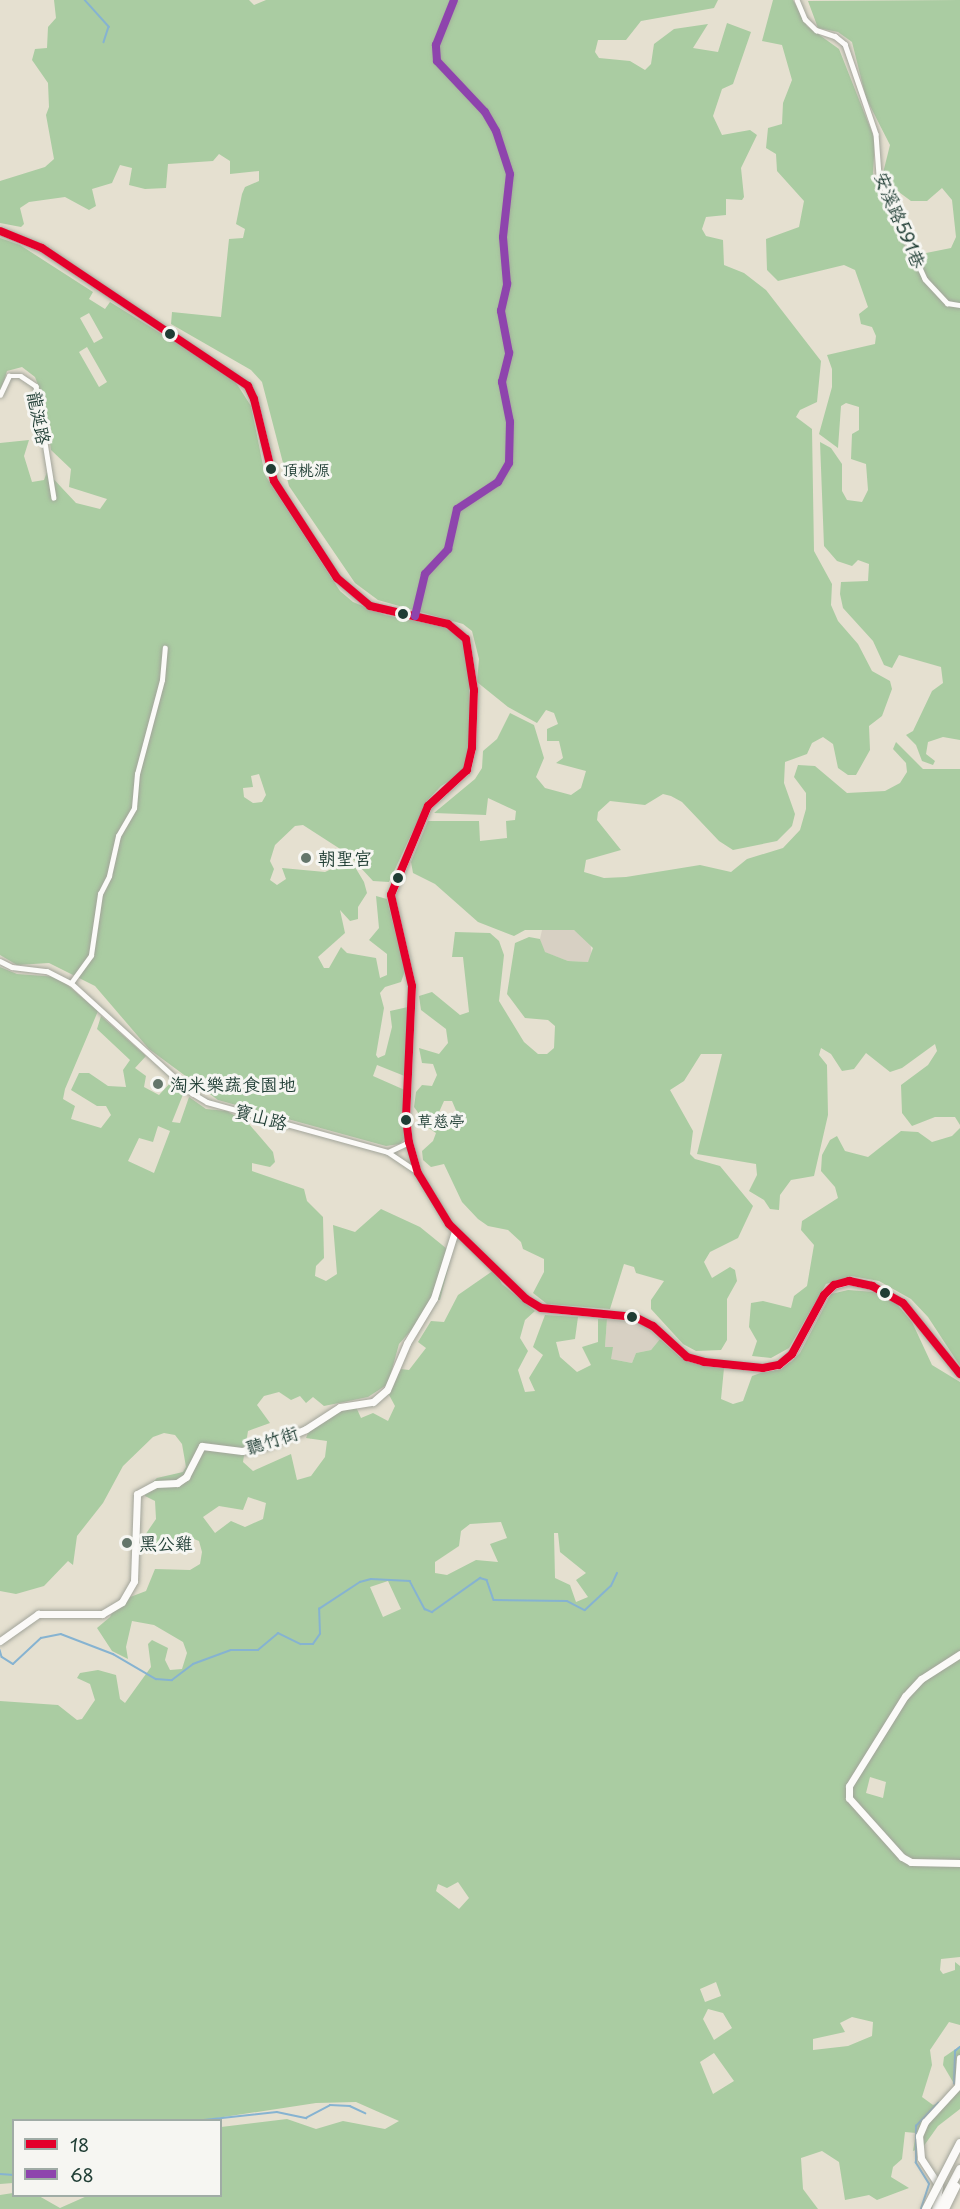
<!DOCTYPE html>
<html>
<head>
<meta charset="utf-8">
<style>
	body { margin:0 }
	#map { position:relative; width:960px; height:2209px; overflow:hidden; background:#e5e0d0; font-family:"Playpen Sans","LXGW WenKai TC",sans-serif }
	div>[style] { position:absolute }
	.industrial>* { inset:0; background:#d7d0c3 }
	.forest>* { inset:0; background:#aacca2 }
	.stream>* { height:1.5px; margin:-0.75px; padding:0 0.75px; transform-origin:0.75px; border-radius:0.75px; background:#86b3d1 }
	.roads { filter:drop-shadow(0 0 2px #a2a49a) drop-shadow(0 0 2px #a2a49a) }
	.street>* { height:4.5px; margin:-2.25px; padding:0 2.25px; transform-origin:2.25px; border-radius:2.25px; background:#fbfaf8 }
	.secondary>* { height:7px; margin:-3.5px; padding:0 3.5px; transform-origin:3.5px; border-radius:3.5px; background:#fbfaf8 }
	.primary>* { height:8px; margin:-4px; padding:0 4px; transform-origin:4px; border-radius:4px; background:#fbfaf8 }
	.bridges { filter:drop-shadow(0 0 2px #a2a49a) drop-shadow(0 0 2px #a2a49a) }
	.primary-bridge>* { height:8px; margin:-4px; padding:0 4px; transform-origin:4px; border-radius:4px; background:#fbfaf8 }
	.bus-1>* { height:8px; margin:-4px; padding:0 4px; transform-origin:4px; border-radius:4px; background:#e4002b }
	.bus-2>* { height:8px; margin:-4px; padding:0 4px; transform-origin:4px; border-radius:4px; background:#8e44ad }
	.dots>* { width:16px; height:16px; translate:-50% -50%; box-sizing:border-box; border:3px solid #f6f6f2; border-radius:50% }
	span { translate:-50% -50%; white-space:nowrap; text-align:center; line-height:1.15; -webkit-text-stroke:6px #f6f6f2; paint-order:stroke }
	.bus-label { font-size:16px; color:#1f3d34 }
	.left { translate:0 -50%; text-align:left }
	.street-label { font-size:18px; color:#1f3d34 }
	.poi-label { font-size:18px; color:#1f3d34 }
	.legend { position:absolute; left:12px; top:2119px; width:210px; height:78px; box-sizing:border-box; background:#f6f6f2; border:2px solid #a0aca6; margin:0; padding:8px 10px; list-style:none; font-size:18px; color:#1f3d34 }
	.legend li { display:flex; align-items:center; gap:12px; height:30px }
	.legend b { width:30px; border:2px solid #a0aca6 }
</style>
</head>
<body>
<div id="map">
	<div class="industrial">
		<div style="clip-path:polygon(542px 930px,574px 930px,590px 940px,592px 956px,588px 962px,568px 961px,544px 952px,540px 939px)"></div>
		<div style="clip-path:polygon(607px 1319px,642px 1323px,660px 1339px,651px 1350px,636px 1353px,632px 1363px,611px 1359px,605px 1347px)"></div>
	</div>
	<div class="forest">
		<div style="clip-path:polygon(54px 0,249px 0,254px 5px,266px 0,718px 0,714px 8px,641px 21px,626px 40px,598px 40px,595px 52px,599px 58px,630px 61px,645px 70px,651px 64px,654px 44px,674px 29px,708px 24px,693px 48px,718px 52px,727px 23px,751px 32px,733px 84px,722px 89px,713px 116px,722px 135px,750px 130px,757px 135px,741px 168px,744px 197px,742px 200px,726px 199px,726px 215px,706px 217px,702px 229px,706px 236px,723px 240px,724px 265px,744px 273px,766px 290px,821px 361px,817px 402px,800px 410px,796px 417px,812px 429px,814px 551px,832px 584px,831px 605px,838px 621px,858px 644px,872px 671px,890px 681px,892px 689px,882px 716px,869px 726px,870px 750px,856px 775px,848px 775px,838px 768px,833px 744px,823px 737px,812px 743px,807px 754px,785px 762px,784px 783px,795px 814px,792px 826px,777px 841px,733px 850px,719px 841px,682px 802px,671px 796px,663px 794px,645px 805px,610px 801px,598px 812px,597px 820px,621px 850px,586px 860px,584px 872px,604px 878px,626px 877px,700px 865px,731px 872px,747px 859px,783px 848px,800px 830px,806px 809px,806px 793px,794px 777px,798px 765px,815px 766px,847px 793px,885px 791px,900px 783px,907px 772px,906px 763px,893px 749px,896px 742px,923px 769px,960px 769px,960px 1125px,955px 1117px,935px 1117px,912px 1126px,902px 1113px,901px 1085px,928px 1065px,937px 1051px,935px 1044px,902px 1068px,890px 1072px,866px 1053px,854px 1069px,842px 1071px,831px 1054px,821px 1048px,819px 1055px,827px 1065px,828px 1115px,814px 1176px,791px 1180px,780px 1195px,779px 1210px,770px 1209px,764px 1200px,749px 1191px,757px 1175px,756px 1164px,697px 1154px,722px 1054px,701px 1054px,684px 1081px,670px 1090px,693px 1131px,690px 1154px,695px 1159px,720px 1166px,753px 1206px,738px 1238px,710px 1252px,704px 1262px,712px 1278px,730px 1267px,735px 1270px,737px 1281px,727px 1299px,727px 1340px,721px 1350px,696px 1351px,683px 1344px,651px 1309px,651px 1300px,664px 1281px,636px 1273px,634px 1267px,624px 1264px,610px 1309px,547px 1304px,533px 1293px,544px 1272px,544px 1259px,523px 1249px,521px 1242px,508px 1230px,488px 1226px,478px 1219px,462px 1202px,444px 1164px,431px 1167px,423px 1160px,422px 1151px,433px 1141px,436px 1133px,424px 1125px,458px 1115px,452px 1101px,444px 1101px,436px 1119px,422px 1118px,414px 1107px,416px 1092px,422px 1085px,432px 1086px,437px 1075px,433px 1064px,422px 1063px,419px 1048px,439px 1054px,448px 1043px,446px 1029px,421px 1010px,419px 996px,432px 992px,460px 1015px,469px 1012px,463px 957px,452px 957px,455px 932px,490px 933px,499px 941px,504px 955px,499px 1001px,524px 1042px,538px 1054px,547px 1054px,554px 1048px,555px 1026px,548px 1020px,525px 1018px,507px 994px,515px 943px,529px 937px,540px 939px,545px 952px,568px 961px,588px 962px,593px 948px,574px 930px,525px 930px,514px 936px,478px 922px,435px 884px,413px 873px,411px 862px,428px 821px,479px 821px,480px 841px,507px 838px,506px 821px,515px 820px,516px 811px,488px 798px,486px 815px,434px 813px,475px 779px,482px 768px,483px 751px,497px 739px,510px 713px,534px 725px,544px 758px,536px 777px,545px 788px,571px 795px,581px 788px,586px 771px,556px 763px,563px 758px,559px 741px,547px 741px,547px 729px,558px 724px,554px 713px,546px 710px,537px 723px,508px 707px,477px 682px,479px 659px,472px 631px,463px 624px,378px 600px,355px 583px,289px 486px,262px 382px,251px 370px,171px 324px,172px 312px,221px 317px,229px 239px,243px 238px,245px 229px,236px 224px,242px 194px,245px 187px,259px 181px,259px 171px,230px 174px,230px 161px,219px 154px,213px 161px,168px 164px,166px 188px,145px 189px,129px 185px,132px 168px,120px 165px,112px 183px,92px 189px,96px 206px,89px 210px,65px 197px,29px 202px,20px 208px,24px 224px,21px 227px,0 223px,0 181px,45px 167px,54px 159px,46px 115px,49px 107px,48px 83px,32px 60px,35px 49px,47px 48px,48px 27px,56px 18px)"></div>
		<div style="clip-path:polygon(773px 0,793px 0,807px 26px,839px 49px,875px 140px,873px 173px,906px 248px,917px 263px,926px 253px,951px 248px,956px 237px,952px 200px,942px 188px,927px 201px,911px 201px,888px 184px,883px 173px,890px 145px,866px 98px,852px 42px,838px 32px,818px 28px,808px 1px,960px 0,960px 740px,943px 737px,928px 742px,926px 754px,935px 761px,933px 765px,922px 761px,916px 745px,906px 735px,913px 731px,932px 691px,943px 683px,941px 667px,899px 655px,892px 668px,884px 665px,873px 641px,843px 608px,840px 594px,841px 582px,868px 581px,869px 564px,858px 560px,852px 566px,837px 561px,824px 546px,820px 442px,831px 448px,842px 464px,842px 491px,847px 500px,862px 502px,868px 490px,866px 464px,851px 459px,852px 434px,859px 430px,859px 407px,846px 403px,841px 406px,838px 448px,819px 434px,832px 387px,832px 369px,827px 355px,875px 344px,876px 336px,872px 327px,861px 324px,859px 314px,868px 307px,855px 270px,844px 265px,778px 281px,767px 270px,766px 239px,799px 227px,804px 201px,777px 171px,776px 154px,766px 148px,768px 128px,782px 124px,783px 103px,792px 80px,782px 45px,762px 41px)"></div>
		<div style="clip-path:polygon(evenodd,0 238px,20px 245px,93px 292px,89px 299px,105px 309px,110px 302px,233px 378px,251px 406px,265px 475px,340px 591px,353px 602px,385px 615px,448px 627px,468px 648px,471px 755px,462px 774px,441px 786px,427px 801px,389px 882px,373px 881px,348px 854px,303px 825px,295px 826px,275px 845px,270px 861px,274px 869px,270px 880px,277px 885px,286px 879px,282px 868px,325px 872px,344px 863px,355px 867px,364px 882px,367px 893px,358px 907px,358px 919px,350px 921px,340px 910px,345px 933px,318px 957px,324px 968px,329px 968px,341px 947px,347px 953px,376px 958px,380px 978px,387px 975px,387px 954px,369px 940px,379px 928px,376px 896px,387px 899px,405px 971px,401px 982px,385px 987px,380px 993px,384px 1008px,376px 1055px,378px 1058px,385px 1055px,392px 1027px,390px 1011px,408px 1007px,407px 1077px,377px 1065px,373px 1076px,407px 1091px,407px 1135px,400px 1144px,386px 1146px,218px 1100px,149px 1049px,95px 986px,49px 963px,17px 965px,0 955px,0 443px,29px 440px,24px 456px,32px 482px,44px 480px,47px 472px,76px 503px,100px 509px,107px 499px,69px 487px,71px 469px,51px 450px,44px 401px,35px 377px,22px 367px,7px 371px,0 394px,0 238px,89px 313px,103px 338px,94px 343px,80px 318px,89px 313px,0 238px,87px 347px,107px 382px,99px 387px,79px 352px,87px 347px,0 238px,259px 774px,266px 795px,262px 802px,253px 803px,244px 797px,243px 788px,253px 787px,251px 776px,259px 774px)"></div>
		<div style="clip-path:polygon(evenodd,0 967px,17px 974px,58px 977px,98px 1011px,65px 1089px,63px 1099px,75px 1106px,71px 1119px,101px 1128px,111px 1115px,106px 1106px,97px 1106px,71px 1090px,79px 1073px,89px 1073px,108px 1086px,126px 1087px,123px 1070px,130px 1060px,97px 1029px,101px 1016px,146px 1056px,135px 1068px,146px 1076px,144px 1087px,159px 1095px,173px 1080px,184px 1092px,172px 1122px,180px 1123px,189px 1097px,206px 1109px,227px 1111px,249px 1124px,273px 1152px,275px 1162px,270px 1167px,252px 1163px,252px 1171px,304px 1189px,307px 1201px,323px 1217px,324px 1258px,316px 1266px,315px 1276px,326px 1281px,337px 1274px,333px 1225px,355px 1232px,381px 1209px,420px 1227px,452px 1253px,440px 1300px,430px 1300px,423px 1317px,399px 1344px,388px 1384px,368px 1397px,324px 1406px,313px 1397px,306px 1403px,300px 1396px,291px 1400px,279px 1392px,264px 1396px,257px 1405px,270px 1423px,248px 1431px,243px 1462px,253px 1471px,291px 1454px,297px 1480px,311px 1476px,325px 1457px,327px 1441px,306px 1438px,310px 1428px,329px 1415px,356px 1407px,361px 1418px,373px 1413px,388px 1421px,395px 1406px,388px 1393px,401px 1369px,409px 1370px,426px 1348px,418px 1342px,431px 1321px,444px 1322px,458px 1295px,494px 1270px,502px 1284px,535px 1311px,525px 1320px,520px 1338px,528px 1351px,518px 1370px,525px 1392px,535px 1391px,529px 1378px,543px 1355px,533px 1347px,545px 1315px,578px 1317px,575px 1339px,556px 1342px,560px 1357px,577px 1372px,591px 1365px,582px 1347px,598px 1342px,598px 1319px,607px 1319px,605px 1347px,613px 1347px,611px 1359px,632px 1363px,636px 1353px,651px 1350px,660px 1339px,680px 1357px,724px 1368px,721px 1399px,733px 1404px,743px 1401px,752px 1376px,791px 1362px,800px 1353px,831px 1294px,848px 1290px,874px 1292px,895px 1302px,912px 1322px,932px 1365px,960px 1382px,960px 1957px,941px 1959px,940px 1970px,943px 1974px,955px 1970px,955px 1962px,960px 1966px,960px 2025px,949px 2022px,930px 2050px,932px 2065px,922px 2097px,933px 2105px,952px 2099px,960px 2088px,960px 2109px,938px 2126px,923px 2147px,913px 2151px,916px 2133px,905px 2132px,902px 2159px,893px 2167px,891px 2177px,909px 2188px,877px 2200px,869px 2195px,845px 2200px,839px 2162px,822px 2151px,801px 2158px,803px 2189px,818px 2209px,0 2209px,0 2195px,13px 2193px,39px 2196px,60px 2208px,87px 2196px,220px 2196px,221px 2127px,287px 2119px,316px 2129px,343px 2121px,385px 2129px,399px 2121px,356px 2102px,316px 2103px,204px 2120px,14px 2120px,13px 2183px,0 2184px,0 1701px,58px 1705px,77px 1720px,82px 1719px,95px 1700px,90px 1684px,77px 1678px,80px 1673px,98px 1670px,116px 1675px,120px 1699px,125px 1703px,151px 1667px,148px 1644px,152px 1640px,168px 1648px,165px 1660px,170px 1670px,182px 1669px,187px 1653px,183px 1642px,154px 1625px,132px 1621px,126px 1647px,128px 1659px,112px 1651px,97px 1628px,110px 1617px,117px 1602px,146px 1591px,155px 1569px,190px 1570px,200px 1564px,202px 1552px,199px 1541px,194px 1539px,155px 1547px,143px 1538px,156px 1519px,155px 1501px,145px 1496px,144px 1490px,157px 1478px,183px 1472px,186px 1467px,182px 1444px,175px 1435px,164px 1433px,153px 1437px,123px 1466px,103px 1503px,77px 1536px,73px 1565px,68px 1561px,44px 1586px,16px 1594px,0 1591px,0 967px,158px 1126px,170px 1131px,154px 1173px,128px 1161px,139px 1138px,153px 1142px,158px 1126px,0 967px,248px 1497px,266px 1503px,263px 1519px,245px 1527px,231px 1521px,215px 1533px,203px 1517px,219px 1506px,243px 1510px,248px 1497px,0 967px,501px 1522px,507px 1538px,490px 1544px,498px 1562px,476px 1560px,447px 1575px,435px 1573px,435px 1562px,459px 1546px,461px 1531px,470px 1524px,501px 1522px,0 967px,554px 1533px,558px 1533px,560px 1552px,586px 1573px,576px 1580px,588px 1597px,576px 1602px,570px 1585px,555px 1578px,554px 1533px,0 967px,388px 1581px,401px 1609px,383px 1617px,370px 1587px,388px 1581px,0 967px,870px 1777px,886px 1782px,883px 1798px,866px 1793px,870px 1777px,0 967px,458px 1882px,469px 1898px,459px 1909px,436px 1891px,438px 1884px,447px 1888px,458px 1882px,0 967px,716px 1982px,721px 1996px,705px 2002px,700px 1989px,716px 1982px,0 967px,708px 2009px,723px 2013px,732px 2028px,714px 2040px,703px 2019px,708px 2009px,0 967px,852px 2017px,873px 2022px,872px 2036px,848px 2046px,813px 2050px,813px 2039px,845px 2032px,840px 2023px,852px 2017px,0 967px,714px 2053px,734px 2081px,713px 2094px,700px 2062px,714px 2053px)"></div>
		<div style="clip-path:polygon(960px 1128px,960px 1366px,928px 1317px,911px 1299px,879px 1281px,851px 1276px,826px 1284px,789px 1348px,771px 1358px,752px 1356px,757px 1341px,749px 1327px,751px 1303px,763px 1301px,791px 1308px,794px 1296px,807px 1286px,814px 1245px,801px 1230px,802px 1221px,838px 1198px,835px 1187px,821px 1171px,822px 1155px,830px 1140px,837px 1136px,845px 1151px,868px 1157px,901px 1131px,918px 1132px,932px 1142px,952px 1136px)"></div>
		<div style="clip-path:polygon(960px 2046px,960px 2086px,953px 2082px,943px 2065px,944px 2057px)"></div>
	</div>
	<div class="stream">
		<div style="left:85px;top:0;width:36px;rotate:48deg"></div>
		<div style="left:109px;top:27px;width:16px;rotate:108deg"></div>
		<div style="left:0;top:1650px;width:7px;rotate:74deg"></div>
		<div style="left:2px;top:1657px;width:13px;rotate:32deg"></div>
		<div style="left:13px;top:1664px;width:38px;rotate:-43deg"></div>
		<div style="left:41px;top:1638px;width:20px;rotate:-11deg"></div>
		<div style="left:61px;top:1634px;width:56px;rotate:21deg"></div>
		<div style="left:113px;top:1654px;width:50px;rotate:30.2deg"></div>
		<div style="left:156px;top:1679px;width:16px;rotate:4deg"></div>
		<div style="left:172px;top:1680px;width:26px;rotate:-37deg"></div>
		<div style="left:193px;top:1664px;width:40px;rotate:-20.2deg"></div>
		<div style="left:231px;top:1650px;width:27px"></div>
		<div style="left:258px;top:1650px;width:26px;rotate:-40deg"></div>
		<div style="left:278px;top:1633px;width:25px;rotate:26deg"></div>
		<div style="left:301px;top:1644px;width:12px"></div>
		<div style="left:313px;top:1644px;width:12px;rotate:-55deg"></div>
		<div style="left:320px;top:1634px;width:25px;rotate:-92deg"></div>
		<div style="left:319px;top:1609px;width:49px;rotate:-33.4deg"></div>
		<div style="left:360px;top:1582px;width:11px;rotate:-15deg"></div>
		<div style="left:371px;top:1579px;width:39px;rotate:3deg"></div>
		<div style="left:410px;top:1581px;width:32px;rotate:62deg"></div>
		<div style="left:425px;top:1609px;width:8px;rotate:23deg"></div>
		<div style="left:432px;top:1612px;width:59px;rotate:-35.3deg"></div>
		<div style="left:480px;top:1578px;width:7px;rotate:16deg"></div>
		<div style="left:487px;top:1580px;width:21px;rotate:71deg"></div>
		<div style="left:494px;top:1600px;width:73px;rotate:0.8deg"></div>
		<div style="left:567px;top:1601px;width:20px;rotate:27deg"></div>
		<div style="left:585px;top:1610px;width:35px;rotate:-43deg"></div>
		<div style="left:611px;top:1586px;width:14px;rotate:-65deg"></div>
		<div style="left:954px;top:2084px;width:33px;rotate:-88deg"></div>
		<div style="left:955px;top:2051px;width:6px;rotate:-39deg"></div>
		<div style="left:204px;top:2120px;width:73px;rotate:-6.3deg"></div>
		<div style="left:277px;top:2112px;width:30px;rotate:12deg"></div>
		<div style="left:306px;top:2118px;width:27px;rotate:-28deg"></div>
		<div style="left:330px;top:2105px;width:20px;rotate:3deg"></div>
		<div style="left:350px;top:2106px;width:17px;rotate:25deg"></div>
		<div style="left:0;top:2174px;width:14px;rotate:4deg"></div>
		<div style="left:921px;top:2209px;width:26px;rotate:-72deg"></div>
		<div style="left:929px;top:2184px;width:25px;rotate:-122deg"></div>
		<div style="left:916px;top:2163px;width:37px;rotate:-90deg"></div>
		<div style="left:916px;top:2126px;width:32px;rotate:-46deg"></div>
	</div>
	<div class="roads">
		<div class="street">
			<div style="left:797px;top:0;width:21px;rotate:67deg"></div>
			<div style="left:805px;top:19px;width:16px;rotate:45deg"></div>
			<div style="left:816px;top:30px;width:20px;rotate:18deg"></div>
			<div style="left:835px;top:36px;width:13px;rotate:39deg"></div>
			<div style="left:845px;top:44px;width:95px;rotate:71deg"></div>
			<div style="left:876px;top:134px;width:41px;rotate:85.8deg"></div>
			<div style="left:879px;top:175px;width:43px;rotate:67deg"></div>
			<div style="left:896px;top:215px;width:70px;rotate:65.6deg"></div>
			<div style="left:925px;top:279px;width:33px;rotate:47deg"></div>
			<div style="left:947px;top:303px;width:13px;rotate:9deg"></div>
			<div style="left:0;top:395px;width:21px;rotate:-65deg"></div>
			<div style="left:9px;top:376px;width:12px"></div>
			<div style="left:21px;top:376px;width:18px;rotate:34deg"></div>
			<div style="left:36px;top:386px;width:113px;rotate:80.9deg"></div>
			<div style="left:415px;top:616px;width:43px;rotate:-76.6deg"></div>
			<div style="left:425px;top:574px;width:34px;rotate:-47deg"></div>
			<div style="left:448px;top:549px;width:41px;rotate:-77.3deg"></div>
			<div style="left:457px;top:509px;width:49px;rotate:-33.4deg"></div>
			<div style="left:498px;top:482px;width:22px;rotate:-60deg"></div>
			<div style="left:509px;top:463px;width:41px;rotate:-88.6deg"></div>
			<div style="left:510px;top:422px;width:41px;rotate:-101.3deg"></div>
			<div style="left:502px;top:382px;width:30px;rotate:-76deg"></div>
			<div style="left:509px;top:353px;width:43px;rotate:-100.8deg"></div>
			<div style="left:501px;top:311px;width:28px;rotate:-77deg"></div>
			<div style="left:507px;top:284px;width:47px;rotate:-94.9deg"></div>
			<div style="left:503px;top:237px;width:63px;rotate:-83.7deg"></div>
			<div style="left:510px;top:174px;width:45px;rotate:-108deg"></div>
			<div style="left:496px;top:131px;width:22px;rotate:-120deg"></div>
			<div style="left:485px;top:112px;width:70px;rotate:-133.3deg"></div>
			<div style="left:437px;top:61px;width:16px;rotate:-94deg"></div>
			<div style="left:436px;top:45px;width:48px;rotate:-68.2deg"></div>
			<div style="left:0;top:961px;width:13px;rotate:27deg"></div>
			<div style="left:12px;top:967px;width:35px;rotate:7deg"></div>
			<div style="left:47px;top:971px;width:27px;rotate:27deg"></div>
			<div style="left:71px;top:983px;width:164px;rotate:42.3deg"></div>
			<div style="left:192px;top:1093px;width:17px;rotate:31deg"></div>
			<div style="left:207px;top:1102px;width:188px;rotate:15.4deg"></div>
			<div style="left:388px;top:1152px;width:34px;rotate:34deg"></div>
			<div style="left:71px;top:983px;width:34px;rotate:-54deg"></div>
			<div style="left:91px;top:955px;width:62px;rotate:-81.6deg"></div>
			<div style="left:100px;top:894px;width:20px;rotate:-63deg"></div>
			<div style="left:109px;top:876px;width:41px;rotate:-77.3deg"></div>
			<div style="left:118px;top:836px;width:32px;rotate:-60deg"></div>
			<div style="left:134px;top:808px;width:34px;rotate:-85deg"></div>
			<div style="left:137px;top:774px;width:97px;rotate:-75.1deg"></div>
			<div style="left:162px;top:680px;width:32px;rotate:-85deg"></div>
			<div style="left:388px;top:1152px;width:23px;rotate:-25deg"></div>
		</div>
		<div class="secondary">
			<div style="left:0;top:231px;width:45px;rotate:22deg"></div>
			<div style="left:42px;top:248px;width:248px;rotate:33.8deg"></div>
			<div style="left:248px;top:386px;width:14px;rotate:65deg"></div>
			<div style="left:254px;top:399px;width:84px;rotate:76.3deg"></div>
			<div style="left:274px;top:481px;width:116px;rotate:57deg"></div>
			<div style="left:337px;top:578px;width:43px;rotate:40.3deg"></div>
			<div style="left:370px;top:606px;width:80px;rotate:13deg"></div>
			<div style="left:448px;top:624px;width:23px;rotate:40deg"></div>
			<div style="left:466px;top:639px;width:52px;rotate:81.1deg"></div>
			<div style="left:474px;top:690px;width:58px;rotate:92deg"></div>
			<div style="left:472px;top:748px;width:23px;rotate:103deg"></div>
			<div style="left:467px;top:770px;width:53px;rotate:137.3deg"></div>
			<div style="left:428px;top:806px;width:96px;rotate:112.6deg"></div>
			<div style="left:391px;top:895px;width:93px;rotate:77deg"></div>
			<div style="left:412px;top:986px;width:132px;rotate:92.6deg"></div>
			<div style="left:406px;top:1118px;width:24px;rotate:83deg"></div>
			<div style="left:409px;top:1142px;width:32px;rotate:74deg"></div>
			<div style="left:418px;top:1173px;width:60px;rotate:58.7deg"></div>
			<div style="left:449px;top:1224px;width:107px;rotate:44.2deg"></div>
			<div style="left:526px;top:1299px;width:17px;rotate:31deg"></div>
			<div style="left:541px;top:1308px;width:94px;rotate:5.5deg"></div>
			<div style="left:635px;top:1317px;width:20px;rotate:27deg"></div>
			<div style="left:653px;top:1326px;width:46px;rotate:42.4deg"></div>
			<div style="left:687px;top:1357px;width:18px;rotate:16deg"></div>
			<div style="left:704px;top:1362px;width:59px;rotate:5.8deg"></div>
			<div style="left:763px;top:1368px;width:16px;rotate:-11deg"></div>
			<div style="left:779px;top:1365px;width:17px;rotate:-40deg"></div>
			<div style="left:792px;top:1354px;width:67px;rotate:-61.5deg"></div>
			<div style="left:824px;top:1295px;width:14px;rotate:-45deg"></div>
			<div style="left:834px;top:1285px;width:16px;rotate:-15deg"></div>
			<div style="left:849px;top:1281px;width:24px;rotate:12deg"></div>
			<div style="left:872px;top:1286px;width:35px;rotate:29deg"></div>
			<div style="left:903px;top:1303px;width:91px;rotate:51.2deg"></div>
			<div style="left:0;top:1641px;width:47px;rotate:-35.4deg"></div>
			<div style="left:38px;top:1614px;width:64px"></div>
			<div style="left:102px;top:1614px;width:23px;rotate:-31deg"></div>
			<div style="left:122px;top:1602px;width:24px;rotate:-60deg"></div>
			<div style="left:134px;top:1581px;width:87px;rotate:-88deg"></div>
			<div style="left:137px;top:1494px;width:21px;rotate:-28deg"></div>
			<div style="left:156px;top:1484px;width:21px;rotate:-3deg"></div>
			<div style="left:177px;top:1483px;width:11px;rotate:-34deg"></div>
			<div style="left:186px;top:1477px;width:35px;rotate:-63deg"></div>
			<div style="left:202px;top:1446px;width:40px;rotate:7.1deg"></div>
			<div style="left:242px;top:1451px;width:25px;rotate:-12deg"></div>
			<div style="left:266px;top:1446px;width:43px;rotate:-23deg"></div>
			<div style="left:306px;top:1429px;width:40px;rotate:-32.9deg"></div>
			<div style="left:340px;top:1407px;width:33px;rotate:-9deg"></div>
			<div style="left:373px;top:1402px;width:18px;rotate:-41deg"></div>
			<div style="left:387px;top:1390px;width:51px;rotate:-66.9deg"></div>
			<div style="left:407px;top:1343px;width:52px;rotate:-59deg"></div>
			<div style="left:434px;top:1298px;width:70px;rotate:-72.6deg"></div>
			<div style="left:960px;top:1654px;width:46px;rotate:147.3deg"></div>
			<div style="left:921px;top:1679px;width:23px;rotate:133deg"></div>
			<div style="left:905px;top:1696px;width:106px;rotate:121.9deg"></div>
			<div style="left:849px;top:1786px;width:12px;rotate:90deg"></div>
			<div style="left:849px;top:1798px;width:79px;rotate:48.1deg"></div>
			<div style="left:902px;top:1857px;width:10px;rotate:29deg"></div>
			<div style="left:911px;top:1862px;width:49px;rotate:1.2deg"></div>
			<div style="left:935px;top:2209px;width:23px;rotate:-80deg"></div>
			<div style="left:939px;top:2186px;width:33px;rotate:-123deg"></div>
			<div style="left:921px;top:2158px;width:22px;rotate:-95deg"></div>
			<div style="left:919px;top:2136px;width:15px;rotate:-67deg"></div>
			<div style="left:925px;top:2122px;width:49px;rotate:-47.5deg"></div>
			<div style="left:958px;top:2086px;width:28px;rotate:-86deg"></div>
		</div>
		<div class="primary">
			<div style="left:939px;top:2209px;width:45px;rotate:-62.3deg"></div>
			<div style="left:945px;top:2209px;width:25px;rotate:-64deg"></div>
		</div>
	</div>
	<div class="bridges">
		<div class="primary-bridge">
			<div style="left:926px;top:2209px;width:74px;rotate:-62.7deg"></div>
		</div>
	</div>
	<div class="bus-1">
		<div style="left:0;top:231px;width:45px;rotate:22deg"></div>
		<div style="left:42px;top:248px;width:248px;rotate:33.8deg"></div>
		<div style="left:248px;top:386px;width:14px;rotate:65deg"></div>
		<div style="left:254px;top:399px;width:84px;rotate:76.3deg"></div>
		<div style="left:274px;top:481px;width:116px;rotate:57deg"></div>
		<div style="left:337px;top:578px;width:43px;rotate:40.3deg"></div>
		<div style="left:370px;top:606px;width:80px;rotate:13deg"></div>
		<div style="left:448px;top:624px;width:23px;rotate:40deg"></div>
		<div style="left:466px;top:639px;width:52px;rotate:81.1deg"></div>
		<div style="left:474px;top:690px;width:58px;rotate:92deg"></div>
		<div style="left:472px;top:748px;width:23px;rotate:103deg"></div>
		<div style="left:467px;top:770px;width:53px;rotate:137.3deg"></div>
		<div style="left:428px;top:806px;width:96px;rotate:112.6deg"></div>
		<div style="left:391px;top:895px;width:93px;rotate:77deg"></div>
		<div style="left:412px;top:986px;width:132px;rotate:92.6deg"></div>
		<div style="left:406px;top:1118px;width:24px;rotate:83deg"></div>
		<div style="left:409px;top:1142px;width:32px;rotate:74deg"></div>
		<div style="left:418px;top:1173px;width:60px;rotate:58.7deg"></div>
		<div style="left:449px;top:1224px;width:107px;rotate:44.2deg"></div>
		<div style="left:526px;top:1299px;width:17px;rotate:31deg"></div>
		<div style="left:541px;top:1308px;width:94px;rotate:5.5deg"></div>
		<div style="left:635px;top:1317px;width:20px;rotate:27deg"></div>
		<div style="left:653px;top:1326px;width:46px;rotate:42.4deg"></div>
		<div style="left:687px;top:1357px;width:18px;rotate:16deg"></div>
		<div style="left:704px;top:1362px;width:59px;rotate:5.8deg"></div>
		<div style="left:763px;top:1368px;width:16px;rotate:-11deg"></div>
		<div style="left:779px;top:1365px;width:17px;rotate:-40deg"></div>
		<div style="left:792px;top:1354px;width:67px;rotate:-61.5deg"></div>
		<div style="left:824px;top:1295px;width:14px;rotate:-45deg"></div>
		<div style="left:834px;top:1285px;width:16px;rotate:-15deg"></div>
		<div style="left:849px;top:1281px;width:24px;rotate:12deg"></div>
		<div style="left:872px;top:1286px;width:35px;rotate:29deg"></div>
		<div style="left:903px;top:1303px;width:91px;rotate:51.2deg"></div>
	</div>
	<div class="bus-2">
		<div style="left:415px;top:616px;width:43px;rotate:-76.6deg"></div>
		<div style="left:425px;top:574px;width:34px;rotate:-47deg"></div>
		<div style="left:448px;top:549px;width:41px;rotate:-77.3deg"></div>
		<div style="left:457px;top:509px;width:49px;rotate:-33.4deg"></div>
		<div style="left:498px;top:482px;width:22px;rotate:-60deg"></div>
		<div style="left:509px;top:463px;width:41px;rotate:-88.6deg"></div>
		<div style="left:510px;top:422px;width:41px;rotate:-101.3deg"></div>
		<div style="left:502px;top:382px;width:30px;rotate:-76deg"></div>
		<div style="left:509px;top:353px;width:43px;rotate:-100.8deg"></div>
		<div style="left:501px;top:311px;width:28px;rotate:-77deg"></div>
		<div style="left:507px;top:284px;width:47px;rotate:-94.9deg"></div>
		<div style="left:503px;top:237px;width:63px;rotate:-83.7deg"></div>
		<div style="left:510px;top:174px;width:45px;rotate:-108deg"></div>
		<div style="left:496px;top:131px;width:22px;rotate:-120deg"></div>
		<div style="left:485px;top:112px;width:70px;rotate:-133.3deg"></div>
		<div style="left:437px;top:61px;width:16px;rotate:-94deg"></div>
		<div style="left:436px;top:45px;width:48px;rotate:-68.2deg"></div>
	</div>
	<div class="dots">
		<div style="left:170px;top:334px;background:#1f3d34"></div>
		<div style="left:271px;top:469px;background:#1f3d34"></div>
		<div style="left:403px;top:614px;background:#1f3d34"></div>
		<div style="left:306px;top:858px;background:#64766b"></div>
		<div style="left:398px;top:878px;background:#1f3d34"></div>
		<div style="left:158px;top:1084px;background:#64766b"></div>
		<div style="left:406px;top:1120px;background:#1f3d34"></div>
		<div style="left:885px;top:1293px;background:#1f3d34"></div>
		<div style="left:632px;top:1317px;background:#1f3d34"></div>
		<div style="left:127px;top:1543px;background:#64766b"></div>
	</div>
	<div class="bus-label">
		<span class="left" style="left:282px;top:469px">頂桃源</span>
		<span class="left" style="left:417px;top:1120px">草慈亭</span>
	</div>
	<div class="street-label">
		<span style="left:900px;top:220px;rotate:67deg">安溪路591巷</span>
		<span style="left:39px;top:418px;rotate:79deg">龍涎路</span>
		<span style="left:261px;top:1117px;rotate:15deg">寶山路</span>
		<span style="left:272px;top:1440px;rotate:-18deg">聽竹街</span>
	</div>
	<div class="poi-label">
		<span class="left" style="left:318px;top:858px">朝聖宮</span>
		<span class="left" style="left:170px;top:1084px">淘米樂蔬食園地</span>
		<span class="left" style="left:139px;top:1543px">黑公雞</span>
	</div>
	<ul class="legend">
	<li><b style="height:8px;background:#e4002b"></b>18</li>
	<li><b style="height:8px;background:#8e44ad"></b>68</li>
	</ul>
</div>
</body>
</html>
